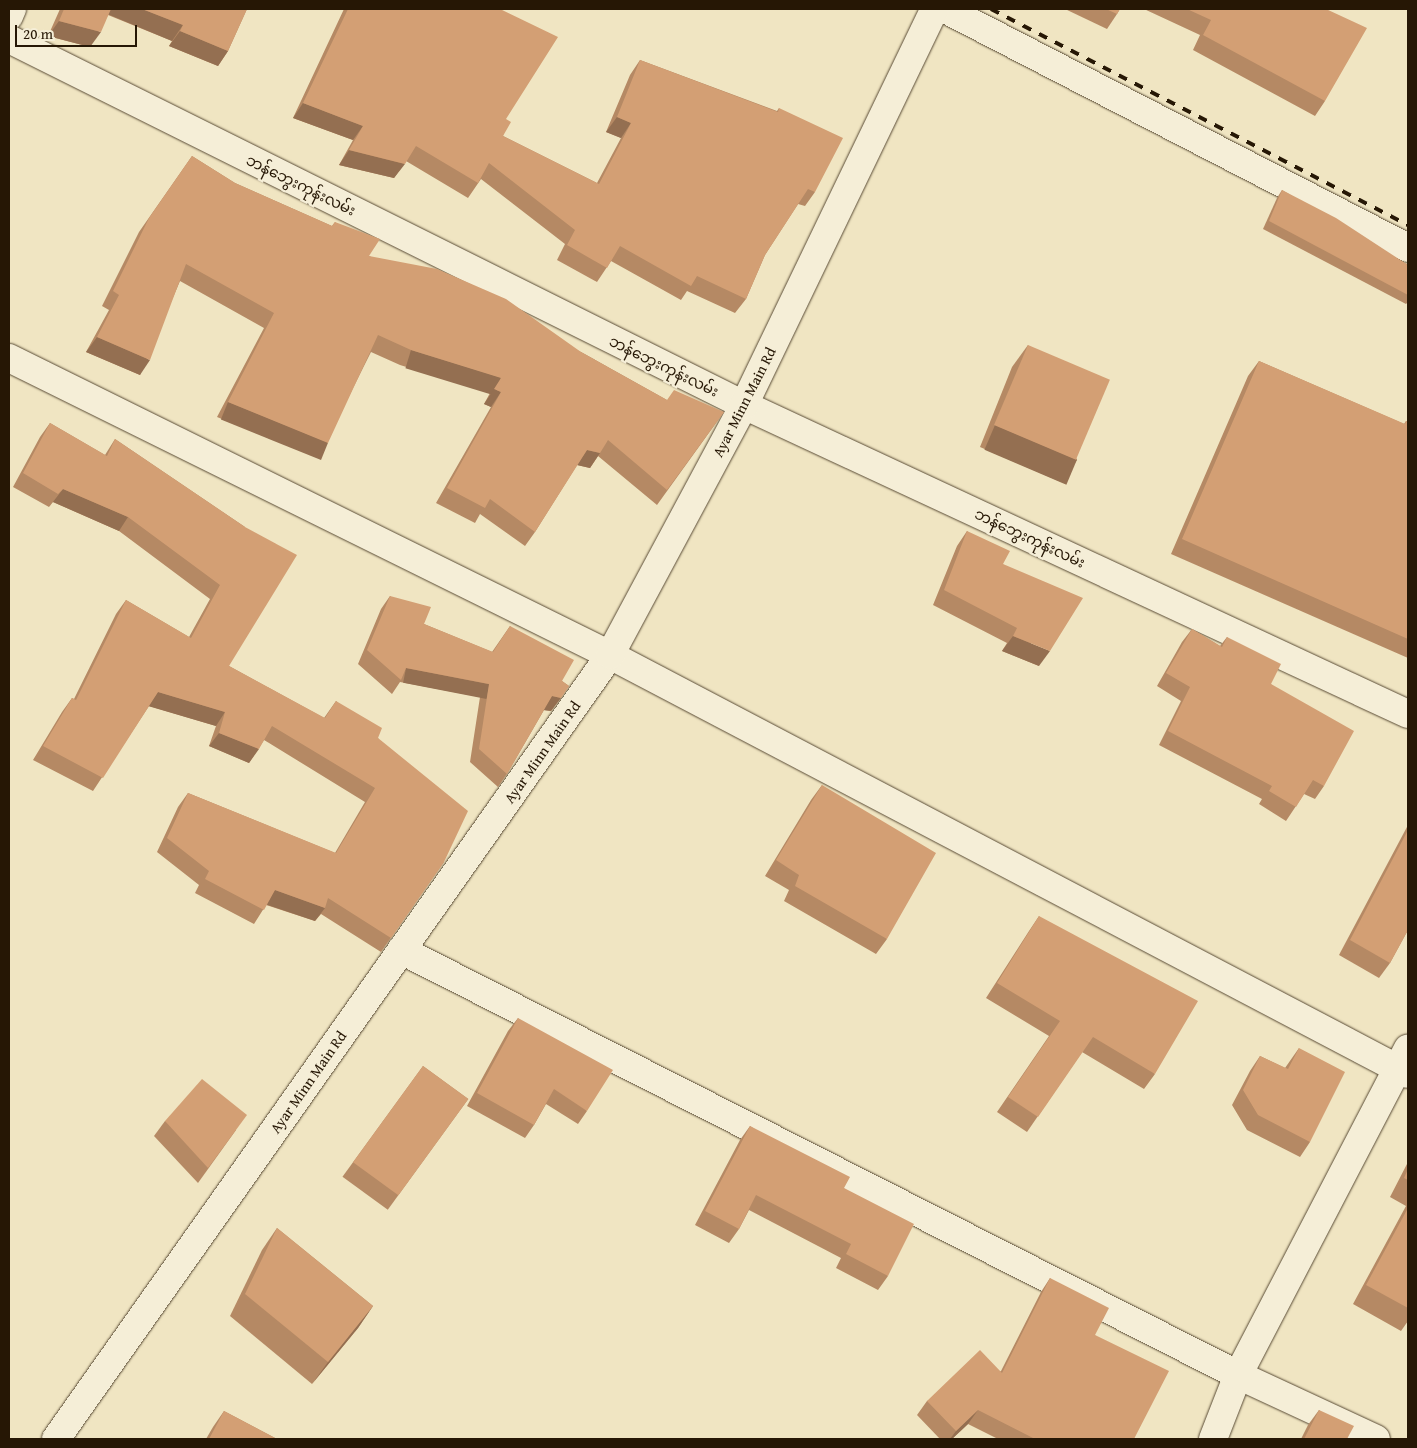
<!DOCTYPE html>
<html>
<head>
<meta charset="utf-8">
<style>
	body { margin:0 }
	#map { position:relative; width:1417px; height:1448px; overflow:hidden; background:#f0e5c2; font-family:"Gentium Book Plus","Noto Sans Myanmar",serif }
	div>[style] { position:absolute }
	.roads { filter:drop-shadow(0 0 1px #584a34) drop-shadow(0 0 1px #584a34) }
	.minor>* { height:28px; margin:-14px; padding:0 14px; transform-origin:14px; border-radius:14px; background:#f5eed7 }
	.rail>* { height:4px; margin-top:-2px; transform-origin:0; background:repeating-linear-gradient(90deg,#261705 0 9px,transparent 0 18px) }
	.wall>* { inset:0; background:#b58964; transform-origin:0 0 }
	.shaded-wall>* { inset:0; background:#946f51; transform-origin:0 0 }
	.building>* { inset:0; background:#d39f74; transform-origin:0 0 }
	span { translate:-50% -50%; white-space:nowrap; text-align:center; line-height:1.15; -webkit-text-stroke:4.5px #f5eed7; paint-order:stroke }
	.street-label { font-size:15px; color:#261705 }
	.frame { position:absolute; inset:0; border:10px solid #261705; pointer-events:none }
	.scale { position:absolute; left:15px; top:25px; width:122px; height:22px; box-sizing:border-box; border:2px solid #261705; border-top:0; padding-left:6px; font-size:15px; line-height:18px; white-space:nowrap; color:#261705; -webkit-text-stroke:4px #f5eed7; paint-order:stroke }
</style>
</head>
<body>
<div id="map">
	<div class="roads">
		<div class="minor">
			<div style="left:945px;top:9px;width:521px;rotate:27.3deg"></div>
			<div style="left:9px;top:16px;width:8px;rotate:-67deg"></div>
			<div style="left:9px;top:39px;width:821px;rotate:26.47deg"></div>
			<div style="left:744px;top:405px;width:732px;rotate:24.96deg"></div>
			<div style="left:9px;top:358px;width:670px;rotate:26.3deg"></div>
			<div style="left:610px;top:655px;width:901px;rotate:27.7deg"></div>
			<div style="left:401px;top:950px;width:939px;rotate:26.92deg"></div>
			<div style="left:1238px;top:1375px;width:152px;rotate:24.9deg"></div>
			<div style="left:56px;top:1439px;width:960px;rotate:-54.75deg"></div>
			<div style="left:610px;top:655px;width:284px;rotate:-61.8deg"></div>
			<div style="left:744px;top:405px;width:440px;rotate:-64.3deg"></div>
			<div style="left:1213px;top:1439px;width:69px;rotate:-68.7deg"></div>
			<div style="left:1238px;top:1375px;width:368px;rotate:-62.5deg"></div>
		</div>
	</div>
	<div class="rail">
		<div style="left:991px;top:9px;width:470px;rotate:27.4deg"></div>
	</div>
	<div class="wall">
		<div style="clip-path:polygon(60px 9px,247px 9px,228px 51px,218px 66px,169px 46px,172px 41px,108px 15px,90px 47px,48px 36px)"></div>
		<div style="clip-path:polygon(344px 9px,500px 9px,506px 119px,503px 136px,597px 183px,621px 138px,606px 132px,630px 75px,640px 60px,777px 111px,779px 108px,815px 192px,805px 206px,798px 204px,765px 255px,746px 299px,735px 313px,687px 291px,681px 300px,611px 261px,597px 282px,557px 260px,565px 244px,481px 179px,468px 198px,406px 161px,394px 178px,339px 165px,353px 140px,293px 118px)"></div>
		<div style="clip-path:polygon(1065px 9px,1120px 9px,1117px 14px,1107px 29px)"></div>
		<div style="clip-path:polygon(1144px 9px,1326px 9px,1325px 101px,1315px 116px,1193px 50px,1200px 35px)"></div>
		<div style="clip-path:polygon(192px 156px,235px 183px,332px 226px,335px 222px,369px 256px,581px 352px,667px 400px,724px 412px,657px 505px,598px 456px,590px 468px,577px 465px,535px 532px,525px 546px,480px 514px,475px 523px,436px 503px,491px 407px,484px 404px,490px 393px,400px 365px,371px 352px,318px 458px,217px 417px,264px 328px,180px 281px,140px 375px,86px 352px,109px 310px,102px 306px,139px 232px)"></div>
		<div style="clip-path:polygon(1282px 190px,1408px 265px,1408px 302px,1406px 304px,1263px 229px,1277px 198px)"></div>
		<div style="clip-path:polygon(1028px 345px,1077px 460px,1061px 482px,980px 447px,1012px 367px)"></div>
		<div style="clip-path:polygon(1259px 361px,1404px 424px,1406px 421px,1408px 422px,1408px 658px,1171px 554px,1248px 376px)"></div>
		<div style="clip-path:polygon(50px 423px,105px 455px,115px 439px,245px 527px,229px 666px,324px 718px,336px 701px,378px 738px,444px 862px,381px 952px,321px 914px,315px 921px,266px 905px,254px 924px,195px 893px,199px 885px,157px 852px,178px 807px,188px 793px,335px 853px,365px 802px,264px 740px,249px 763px,209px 746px,216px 726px,149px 706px,93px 791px,33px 760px,62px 712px,72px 698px,74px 699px,116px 614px,126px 600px,189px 637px,210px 599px,119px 531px,53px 502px,49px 507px,13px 487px,40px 437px)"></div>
		<div style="clip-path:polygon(967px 531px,1003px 564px,1039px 666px,1002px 651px,1007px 643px,933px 605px,957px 546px)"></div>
		<div style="clip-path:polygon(390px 596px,424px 624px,492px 652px,510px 626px,562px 681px,569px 686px,551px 711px,544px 710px,507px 774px,498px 787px,470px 762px,480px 697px,400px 682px,392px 694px,358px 664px,381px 609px)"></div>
		<div style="clip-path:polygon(1192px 629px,1220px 646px,1227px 637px,1271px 684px,1324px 786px,1315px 799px,1304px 794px,1286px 821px,1259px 804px,1262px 799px,1159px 745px,1181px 701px,1157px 686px,1182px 642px)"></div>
		<div style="clip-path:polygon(822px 785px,887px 939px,876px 954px,784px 901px,789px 890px,765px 876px,811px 800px)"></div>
		<div style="clip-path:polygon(1408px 825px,1408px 930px,1390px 963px,1379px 978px,1339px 955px)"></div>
		<div style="clip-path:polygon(1039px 916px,1155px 1074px,1144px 1089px,1082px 1052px,1027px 1132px,997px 1112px,1049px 1036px,986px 998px,1029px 931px)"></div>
		<div style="clip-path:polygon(518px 1018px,587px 1111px,578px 1124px,546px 1104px,534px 1125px,525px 1138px,467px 1106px,508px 1031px)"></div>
		<div style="clip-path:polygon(1299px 1048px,1310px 1142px,1300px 1157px,1247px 1130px,1232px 1105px,1250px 1071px,1260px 1056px,1285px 1068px)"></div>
		<div style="left:423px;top:1066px;width:56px;height:137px;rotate:36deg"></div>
		<div style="clip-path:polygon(165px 1121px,236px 1130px,198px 1183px,154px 1136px)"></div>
		<div style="clip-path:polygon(750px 1126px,844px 1188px,888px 1276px,878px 1290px,836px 1268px,841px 1258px,749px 1210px,739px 1229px,729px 1243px,695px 1225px,740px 1140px)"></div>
		<div style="clip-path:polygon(1408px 1162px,1408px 1321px,1401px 1331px,1353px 1304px,1406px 1206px,1390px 1197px)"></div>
		<div style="clip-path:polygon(277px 1228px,373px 1306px,358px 1328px,312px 1384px,230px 1316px,262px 1250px)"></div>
		<div style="clip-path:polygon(1050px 1278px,1095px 1335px,1134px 1439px,998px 1439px,968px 1424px,952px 1439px,940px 1439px,917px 1415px,927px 1401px,1001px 1371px,1041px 1292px)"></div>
		<div style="clip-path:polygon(1319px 1410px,1347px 1439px,1301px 1439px,1308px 1425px)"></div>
		<div style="clip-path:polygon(224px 1411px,277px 1439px,206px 1439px,213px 1427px)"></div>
	</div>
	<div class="shaded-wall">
		<div style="clip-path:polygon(109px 9px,142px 9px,183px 25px,172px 41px,105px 13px)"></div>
		<div style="clip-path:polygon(59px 21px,101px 32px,90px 47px,48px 36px)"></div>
		<div style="clip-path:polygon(180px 31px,228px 51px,218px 66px,169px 46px)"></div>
		<div style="clip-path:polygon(303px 103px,363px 126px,353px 140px,293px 118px)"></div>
		<div style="clip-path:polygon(617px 117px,631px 123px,621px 138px,606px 132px)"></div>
		<div style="clip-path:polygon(349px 150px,405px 164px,394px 178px,339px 165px)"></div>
		<div style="clip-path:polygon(97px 337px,150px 360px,140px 375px,86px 352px)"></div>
		<div style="left:411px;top:350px;width:94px;height:19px;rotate:17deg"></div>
		<div style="clip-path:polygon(494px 389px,501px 392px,491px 407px,484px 404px)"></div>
		<div style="left:228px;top:402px;width:108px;height:19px;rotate:22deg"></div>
		<div style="left:995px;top:425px;width:89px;height:27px;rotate:23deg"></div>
		<div style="clip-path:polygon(587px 450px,600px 453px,590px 468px,577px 465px)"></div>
		<div style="clip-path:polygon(63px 489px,128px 517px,119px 531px,53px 502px,49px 507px)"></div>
		<div style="clip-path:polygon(1013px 636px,1050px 651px,1039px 666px,1002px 651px)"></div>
		<div style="left:406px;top:668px;width:85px;height:15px;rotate:11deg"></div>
		<div style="clip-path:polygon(158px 692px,225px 712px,216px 726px,148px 706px)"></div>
		<div style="clip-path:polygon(552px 696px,561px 698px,551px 711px,543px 710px)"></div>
		<div style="clip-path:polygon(219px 733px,259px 749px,249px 763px,209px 746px)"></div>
		<div style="clip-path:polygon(275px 890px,325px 908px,315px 921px,265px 904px)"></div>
		<div style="clip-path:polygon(373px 1306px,358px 1328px,312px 1384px,328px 1362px)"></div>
		<div style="clip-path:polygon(978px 1410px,968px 1424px,952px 1439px,950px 1439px,956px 1431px)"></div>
	</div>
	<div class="building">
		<div style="clip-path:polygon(64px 9px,111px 9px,101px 32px,59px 21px)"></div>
		<div style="clip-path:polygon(142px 9px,247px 9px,228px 51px,180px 31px,183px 25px)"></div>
		<div style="clip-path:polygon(348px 9px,500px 9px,558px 37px,506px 119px,511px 122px,503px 136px,599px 184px,631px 123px,617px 117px,640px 60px,778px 112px,779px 108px,843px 138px,815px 192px,808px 189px,765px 255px,746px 299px,697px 276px,691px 286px,620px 246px,607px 268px,567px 245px,575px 230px,489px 163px,478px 183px,416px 146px,405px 164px,349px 150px,363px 126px,303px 103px)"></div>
		<div style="clip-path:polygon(1106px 9px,1120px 9px,1117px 14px)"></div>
		<div style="clip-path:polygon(1187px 9px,1326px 9px,1367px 28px,1325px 101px,1203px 35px,1211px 20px)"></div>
		<div style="clip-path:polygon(192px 156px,235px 183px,332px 226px,335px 222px,380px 239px,369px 256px,437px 269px,506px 299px,581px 352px,667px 400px,674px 390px,724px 412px,667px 490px,608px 440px,600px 453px,587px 450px,535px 532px,490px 499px,485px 508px,447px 488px,501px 392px,494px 389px,501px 378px,411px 350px,378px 335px,328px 443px,228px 402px,274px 313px,186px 264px,150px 360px,97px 337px,119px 295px,113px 291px,149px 218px)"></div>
		<div style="clip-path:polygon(1282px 190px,1336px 218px,1408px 265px,1408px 295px,1269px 221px)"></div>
		<div style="left:1028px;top:345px;width:89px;height:87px;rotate:23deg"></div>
		<div style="clip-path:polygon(1259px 361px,1405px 424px,1406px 421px,1408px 422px,1408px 639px,1182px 539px)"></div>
		<div style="clip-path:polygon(50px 423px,107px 456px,115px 439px,245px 527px,297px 555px,229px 666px,325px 718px,336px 701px,382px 728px,378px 738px,468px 811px,444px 862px,391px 938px,328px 898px,325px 908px,275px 890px,264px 910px,205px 879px,209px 871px,167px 838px,188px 793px,336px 853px,375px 788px,272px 726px,259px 749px,219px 733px,225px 712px,158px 692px,103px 778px,43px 746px,72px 698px,76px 700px,126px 600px,191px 638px,220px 585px,128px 517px,63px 489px,58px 494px,23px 473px)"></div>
		<div style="clip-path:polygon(967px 531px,1010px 551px,1003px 564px,1083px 598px,1050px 651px,1013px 636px,1017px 628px,944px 590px)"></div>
		<div style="clip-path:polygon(390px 596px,431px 607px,424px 624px,493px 652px,510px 626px,574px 660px,562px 681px,569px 686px,561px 698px,552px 696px,507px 774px,479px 749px,489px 684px,406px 668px,401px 680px,367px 650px)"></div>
		<div style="clip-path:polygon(1192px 629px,1222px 647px,1227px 637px,1281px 664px,1271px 684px,1354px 731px,1324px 786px,1313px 780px,1296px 807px,1269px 791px,1272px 786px,1168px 731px,1190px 687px,1166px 673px)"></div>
		<div style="clip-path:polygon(822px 785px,936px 853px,887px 939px,795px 886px,799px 875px,776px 860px)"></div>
		<div style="clip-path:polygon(1408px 830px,1408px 930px,1390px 963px,1350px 940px)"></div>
		<div style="clip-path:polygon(1039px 916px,1198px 1001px,1155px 1074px,1093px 1037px,1038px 1117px,1008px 1097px,1060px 1021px,997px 983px)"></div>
		<div style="clip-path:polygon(518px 1018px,613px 1070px,587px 1111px,554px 1089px,534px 1125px,477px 1093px)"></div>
		<div style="clip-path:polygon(1299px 1048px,1345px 1072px,1310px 1142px,1258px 1115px,1243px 1090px,1260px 1056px,1288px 1069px)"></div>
		<div style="left:423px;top:1066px;width:56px;height:119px;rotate:36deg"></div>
		<div style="clip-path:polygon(202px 1079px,247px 1115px,208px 1168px,165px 1121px)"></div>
		<div style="clip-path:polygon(750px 1126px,850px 1177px,844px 1188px,914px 1224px,888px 1276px,846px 1254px,851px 1244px,756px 1195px,739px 1229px,705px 1211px)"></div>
		<div style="clip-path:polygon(1408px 1169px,1408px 1180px,1404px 1178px)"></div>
		<div style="clip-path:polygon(1408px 1208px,1408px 1308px,1366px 1285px)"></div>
		<div style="clip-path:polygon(277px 1228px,373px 1306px,328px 1362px,245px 1294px)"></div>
		<div style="clip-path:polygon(1050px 1278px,1109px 1308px,1095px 1335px,1169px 1371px,1134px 1439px,1035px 1439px,978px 1410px,956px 1431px,927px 1401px,980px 1350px,1002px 1373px)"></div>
		<div style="clip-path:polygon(1319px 1410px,1354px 1426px,1347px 1439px,1304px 1439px)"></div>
		<div style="clip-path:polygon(224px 1411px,277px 1439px,209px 1439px)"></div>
	</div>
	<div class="street-label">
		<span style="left:301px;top:185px;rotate:26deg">ဘန်ဘွေးကုန်းလမ်း</span>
		<span style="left:664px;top:366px;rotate:26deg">ဘန်ဘွေးကုန်းလမ်း</span>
		<span style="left:744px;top:402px;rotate:-63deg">Ayar Minn Main Rd</span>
		<span style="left:1030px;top:538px;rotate:25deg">ဘန်ဘွေးကုန်းလမ်း</span>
		<span style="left:542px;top:752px;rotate:-55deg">Ayar Minn Main Rd</span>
		<span style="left:308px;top:1082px;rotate:-55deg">Ayar Minn Main Rd</span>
	</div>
	<div class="frame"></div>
	<div class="scale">20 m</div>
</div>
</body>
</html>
